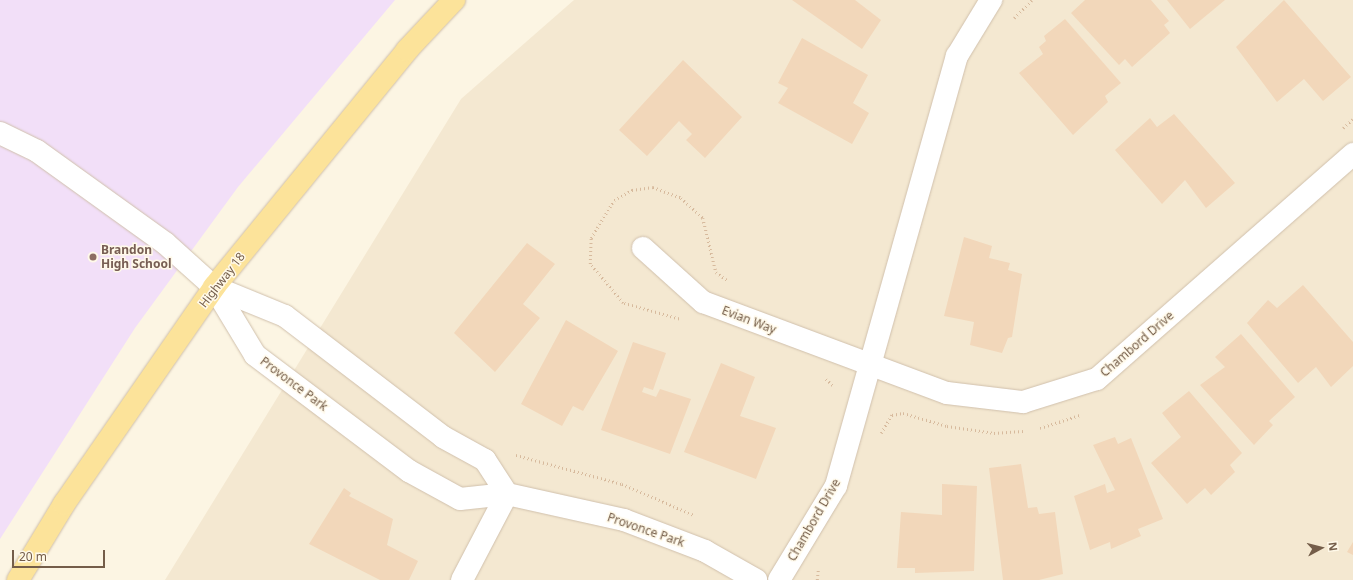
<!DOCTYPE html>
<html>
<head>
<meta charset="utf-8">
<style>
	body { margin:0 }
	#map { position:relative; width:1353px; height:580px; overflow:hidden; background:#fcf5e3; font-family:"Noto Sans",sans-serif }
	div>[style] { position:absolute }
	.residential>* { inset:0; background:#f4e8d1 }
	.education>* { inset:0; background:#f2dff8 }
	.building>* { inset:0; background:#f2d7ba }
	.path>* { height:2.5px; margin-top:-1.25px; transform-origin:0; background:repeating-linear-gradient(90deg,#d7ba9d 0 1px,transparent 0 4px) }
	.roads { filter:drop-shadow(0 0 1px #d0c0ac) drop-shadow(0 0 1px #d0c0ac) }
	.minor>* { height:22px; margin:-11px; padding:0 11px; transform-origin:11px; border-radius:11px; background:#fff }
	.major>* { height:22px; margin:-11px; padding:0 11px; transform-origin:11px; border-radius:11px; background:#fce39a }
	.dots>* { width:11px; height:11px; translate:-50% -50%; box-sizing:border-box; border:2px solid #fff9e9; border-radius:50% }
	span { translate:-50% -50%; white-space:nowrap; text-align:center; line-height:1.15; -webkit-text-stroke:3px #fff9e9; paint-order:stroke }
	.education-label { font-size:12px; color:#785e54; font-weight:700 }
	.left { translate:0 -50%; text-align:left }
	.street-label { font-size:12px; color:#745d49 }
	.north { position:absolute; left:1301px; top:528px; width:40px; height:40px; -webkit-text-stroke:3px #fff9e9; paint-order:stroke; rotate:83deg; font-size:11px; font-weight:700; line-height:16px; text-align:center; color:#745d49 }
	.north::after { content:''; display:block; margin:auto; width:14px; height:18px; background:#745d49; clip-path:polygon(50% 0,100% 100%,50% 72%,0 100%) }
	.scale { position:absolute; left:12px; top:550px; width:93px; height:18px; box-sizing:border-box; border:2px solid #745d49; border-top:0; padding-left:5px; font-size:12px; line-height:14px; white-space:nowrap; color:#745d49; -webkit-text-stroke:3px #fff9e9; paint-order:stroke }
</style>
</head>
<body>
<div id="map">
	<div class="residential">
		<div style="clip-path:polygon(574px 0,1353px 0,1353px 580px,165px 580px,461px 99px)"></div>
	</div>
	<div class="education">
		<div style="clip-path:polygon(0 0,395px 0,238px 187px,135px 328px,0 539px)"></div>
	</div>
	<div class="building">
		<div style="clip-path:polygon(792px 0,855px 0,881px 20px,862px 49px)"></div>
		<div style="clip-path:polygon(1085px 0,1151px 0,1169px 21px,1164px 25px,1170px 33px,1132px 67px,1125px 59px,1119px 65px,1071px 13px)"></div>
		<div style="clip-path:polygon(1167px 0,1225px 0,1190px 29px)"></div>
		<div style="clip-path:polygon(1284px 0,1351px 77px,1323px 101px,1304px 79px,1277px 102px,1236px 47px)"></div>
		<div style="clip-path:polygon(1065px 19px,1121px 83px,1105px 96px,1108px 102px,1073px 135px,1019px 73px,1043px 54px,1039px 47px,1046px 41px,1044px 36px)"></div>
		<div style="clip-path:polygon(802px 38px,868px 75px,853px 103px,869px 113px,852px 144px,778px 103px,788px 88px,778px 83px)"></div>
		<div style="clip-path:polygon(683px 60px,742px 117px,705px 158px,686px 140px,692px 134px,679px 121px,647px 156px,619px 130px)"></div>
		<div style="clip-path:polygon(1174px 114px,1235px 183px,1206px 208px,1185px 180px,1162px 204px,1115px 150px,1150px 118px,1157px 127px)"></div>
		<div style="clip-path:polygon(964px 237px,992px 246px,989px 258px,1010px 263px,1008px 270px,1022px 274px,1012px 337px,1008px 338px,1002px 353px,970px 345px,974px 322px,944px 316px)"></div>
		<div style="clip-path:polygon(527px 243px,555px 264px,523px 304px,540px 318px,495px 372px,454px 333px)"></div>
		<div style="clip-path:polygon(1303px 285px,1353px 342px,1353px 366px,1331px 387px,1316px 367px,1298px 383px,1247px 323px,1268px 300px,1277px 308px)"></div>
		<div style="clip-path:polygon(566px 320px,618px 351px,583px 411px,573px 406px,562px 426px,521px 404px)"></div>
		<div style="clip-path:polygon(1241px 334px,1295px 397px,1269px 421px,1273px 425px,1254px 445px,1200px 385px,1225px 367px,1215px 357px)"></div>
		<div style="clip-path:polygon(633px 342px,666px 353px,653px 390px,644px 387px,642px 392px,656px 397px,660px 389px,691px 399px,670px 454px,601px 430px)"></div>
		<div style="clip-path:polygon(721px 363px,755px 377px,740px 416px,776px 428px,756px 479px,684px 452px)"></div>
		<div style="clip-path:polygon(1189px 391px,1242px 453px,1230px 465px,1235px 472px,1211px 495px,1205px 488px,1187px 504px,1151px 463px,1181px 437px,1162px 413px)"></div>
		<div style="clip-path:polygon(1115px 437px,1118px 444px,1131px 438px,1163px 519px,1138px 529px,1141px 536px,1111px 549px,1110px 542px,1090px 550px,1074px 496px,1105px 484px,1107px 493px,1115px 490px,1093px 445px)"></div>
		<div style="clip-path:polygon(1021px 464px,1028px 508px,1037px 507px,1039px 514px,1055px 512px,1063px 574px,1039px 580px,1003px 580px,989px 468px)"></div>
		<div style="clip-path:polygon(942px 484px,977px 486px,974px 571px,915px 573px,915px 568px,897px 568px,901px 512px,942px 515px)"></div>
		<div style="clip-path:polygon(344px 488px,351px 493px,349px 496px,393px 519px,387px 545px,418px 561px,409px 580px,380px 580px,309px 544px)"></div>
		<div style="clip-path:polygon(1353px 542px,1353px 555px,1347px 552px)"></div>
	</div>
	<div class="path">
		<div style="left:1014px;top:18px;width:25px;rotate:-45deg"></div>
		<div style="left:1343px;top:128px;width:13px;rotate:-42deg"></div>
		<div style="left:679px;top:319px;width:58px;rotate:-164.1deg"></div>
		<div style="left:623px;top:303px;width:51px;rotate:-130.2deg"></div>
		<div style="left:590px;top:264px;width:26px;rotate:-88deg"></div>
		<div style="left:591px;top:238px;width:44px;rotate:-58.8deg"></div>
		<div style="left:614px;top:200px;width:21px;rotate:-29deg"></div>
		<div style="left:632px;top:190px;width:21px;rotate:-8deg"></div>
		<div style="left:653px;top:187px;width:30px;rotate:21deg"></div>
		<div style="left:681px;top:198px;width:30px;rotate:42deg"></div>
		<div style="left:703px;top:218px;width:56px;rotate:76.5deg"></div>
		<div style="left:716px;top:272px;width:14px;rotate:36deg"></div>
		<div style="left:826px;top:379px;width:12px;rotate:42deg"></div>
		<div style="left:1040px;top:428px;width:42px;rotate:-18deg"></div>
		<div style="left:881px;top:433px;width:21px;rotate:-59deg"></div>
		<div style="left:892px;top:415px;width:11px;rotate:-10deg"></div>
		<div style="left:903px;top:413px;width:46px;rotate:16.5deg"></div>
		<div style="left:947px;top:426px;width:48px;rotate:8.5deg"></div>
		<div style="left:994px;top:433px;width:29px;rotate:-4deg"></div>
		<div style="left:516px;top:455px;width:110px;rotate:15.3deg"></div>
		<div style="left:622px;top:484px;width:78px;rotate:23.3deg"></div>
		<div style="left:817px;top:580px;width:10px;rotate:-84deg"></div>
	</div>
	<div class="roads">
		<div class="minor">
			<div style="left:0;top:133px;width:41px;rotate:25.9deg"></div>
			<div style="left:37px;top:151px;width:158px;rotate:35.7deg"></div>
			<div style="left:165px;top:243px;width:66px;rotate:41.9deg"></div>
			<div style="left:214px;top:287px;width:79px;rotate:58.9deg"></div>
			<div style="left:255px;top:355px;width:193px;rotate:37deg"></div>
			<div style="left:409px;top:471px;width:58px;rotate:28.8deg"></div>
			<div style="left:460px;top:499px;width:47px;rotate:-6.1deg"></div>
			<div style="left:507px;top:494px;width:120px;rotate:12.5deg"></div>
			<div style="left:624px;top:520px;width:87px;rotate:20.9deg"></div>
			<div style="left:705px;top:551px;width:59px;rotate:29.6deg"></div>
			<div style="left:643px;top:248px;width:81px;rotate:42deg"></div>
			<div style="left:703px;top:302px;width:260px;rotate:20.5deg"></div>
			<div style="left:947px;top:393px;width:77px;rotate:6.8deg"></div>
			<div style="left:1023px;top:402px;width:77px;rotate:-17.3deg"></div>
			<div style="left:1097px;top:379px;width:341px;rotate:-41.3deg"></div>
			<div style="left:214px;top:287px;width:77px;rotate:22.2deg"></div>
			<div style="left:285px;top:316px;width:199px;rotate:37.4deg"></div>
			<div style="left:443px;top:437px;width:48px;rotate:28.7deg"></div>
			<div style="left:485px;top:460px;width:40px;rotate:57.1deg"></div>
			<div style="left:462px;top:580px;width:97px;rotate:-62.4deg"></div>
			<div style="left:779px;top:580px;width:110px;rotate:-58.8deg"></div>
			<div style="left:836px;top:486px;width:447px;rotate:-74.3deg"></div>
			<div style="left:957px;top:56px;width:66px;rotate:-58.7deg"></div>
		</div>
		<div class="major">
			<div style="left:18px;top:580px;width:89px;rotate:-58.8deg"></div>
			<div style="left:64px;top:504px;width:264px;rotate:-55.3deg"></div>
			<div style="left:214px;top:287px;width:306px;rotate:-50.8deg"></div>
			<div style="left:407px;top:50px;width:69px;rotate:-46.8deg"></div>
		</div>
	</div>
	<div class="dots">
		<div style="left:93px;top:257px;background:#8d6e63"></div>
	</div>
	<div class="education-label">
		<span class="left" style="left:101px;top:257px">Brandon<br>High School</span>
	</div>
	<div class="street-label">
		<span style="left:222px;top:280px;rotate:-52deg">Highway 18</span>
		<span style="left:749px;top:320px;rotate:21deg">Evian Way</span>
		<span style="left:1137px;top:344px;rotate:-41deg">Chambord Drive</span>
		<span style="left:294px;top:384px;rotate:37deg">Provonce Park</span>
		<span style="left:814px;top:520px;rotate:-60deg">Chambord Drive</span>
		<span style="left:646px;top:530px;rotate:19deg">Provonce Park</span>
	</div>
	<div class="north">N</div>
	<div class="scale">20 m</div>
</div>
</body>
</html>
